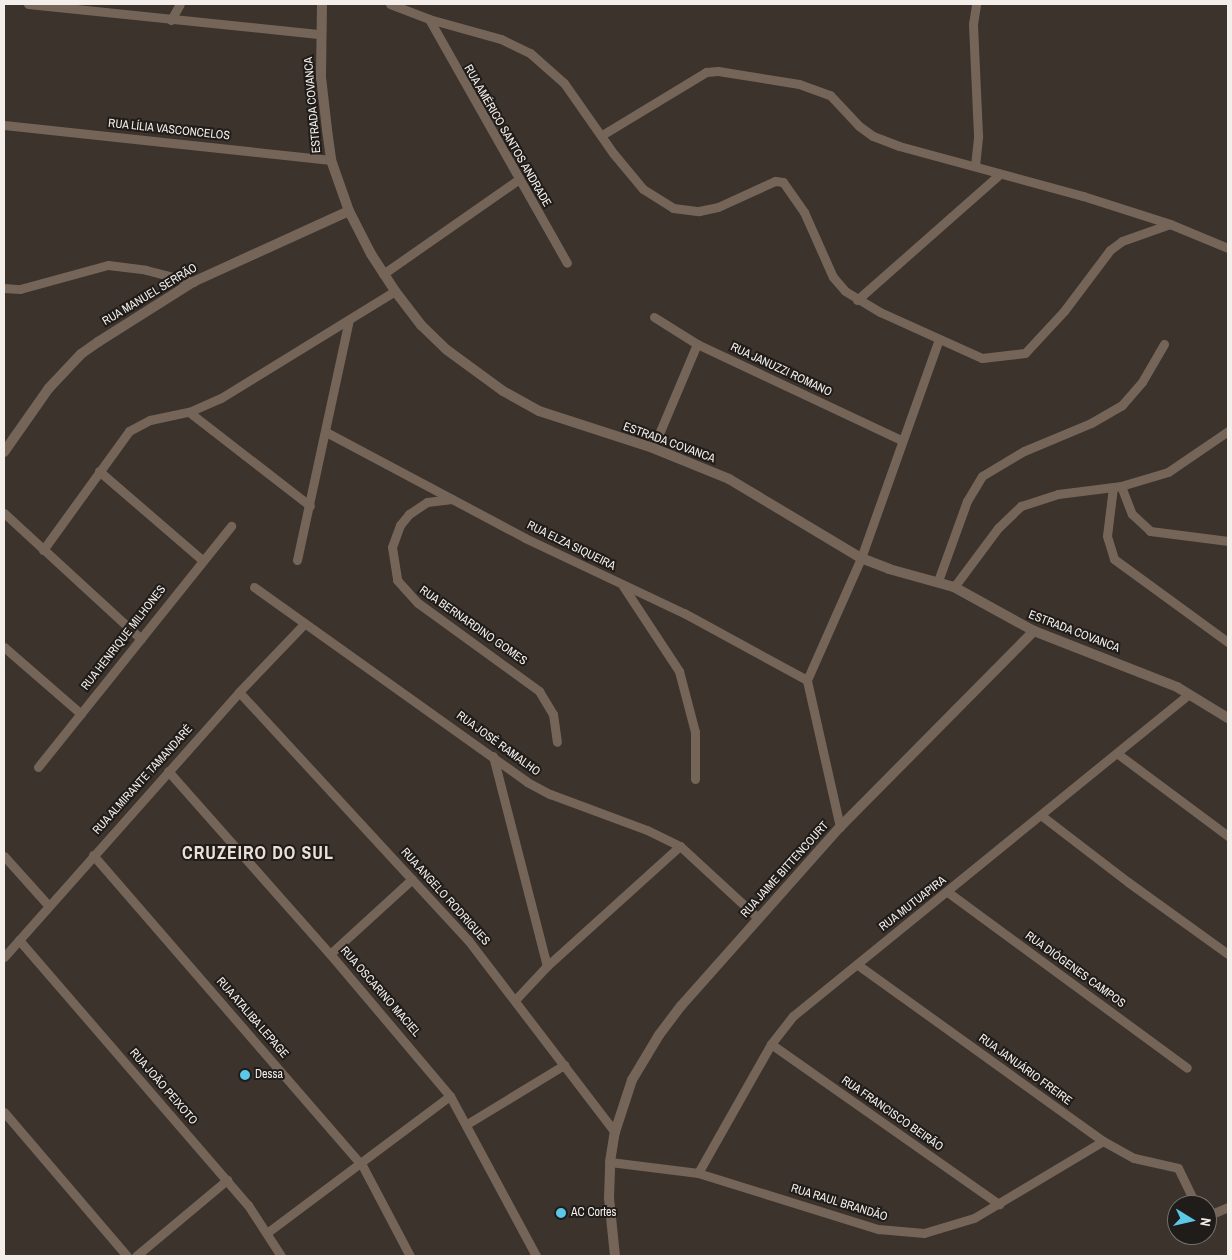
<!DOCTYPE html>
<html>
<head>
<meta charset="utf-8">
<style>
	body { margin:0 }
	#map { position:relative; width:1232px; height:1260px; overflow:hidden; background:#3b332c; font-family:"Archivo Narrow",sans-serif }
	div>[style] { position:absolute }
	.minor>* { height:9px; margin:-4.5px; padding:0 4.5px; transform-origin:4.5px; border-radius:4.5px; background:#756558 }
	.tertiary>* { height:10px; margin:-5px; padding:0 5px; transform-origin:5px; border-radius:5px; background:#756558 }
	.dots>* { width:14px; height:14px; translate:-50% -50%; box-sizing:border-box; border:2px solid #1f1c19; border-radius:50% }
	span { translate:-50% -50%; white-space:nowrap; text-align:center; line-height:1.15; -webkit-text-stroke:4px #1f1c19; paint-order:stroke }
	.street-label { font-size:12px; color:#f4eeea }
	.poi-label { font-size:12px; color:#f4eeea }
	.left { translate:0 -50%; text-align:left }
	.district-label { font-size:18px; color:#ebe0d7; font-weight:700; letter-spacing:1px }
	.frame { position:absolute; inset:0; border:5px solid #f4eeea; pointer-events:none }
	.north { position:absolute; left:1167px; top:1195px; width:50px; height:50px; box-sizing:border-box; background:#1f1c19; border:1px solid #74706d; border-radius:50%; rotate:99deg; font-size:14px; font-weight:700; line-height:20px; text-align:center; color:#f4eeea }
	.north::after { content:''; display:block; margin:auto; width:18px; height:22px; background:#5bc8e7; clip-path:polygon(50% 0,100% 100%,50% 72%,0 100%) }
</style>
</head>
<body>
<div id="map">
	<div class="minor">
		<div style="left:28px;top:4px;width:294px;rotate:5.9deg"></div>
		<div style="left:390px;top:4px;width:42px;rotate:21deg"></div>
		<div style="left:429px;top:19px;width:75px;rotate:15.5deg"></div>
		<div style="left:501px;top:39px;width:32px;rotate:26deg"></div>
		<div style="left:530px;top:53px;width:45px;rotate:41.4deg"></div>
		<div style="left:564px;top:83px;width:85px;rotate:55deg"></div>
		<div style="left:613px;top:153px;width:47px;rotate:50.2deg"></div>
		<div style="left:643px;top:189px;width:36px;rotate:32deg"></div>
		<div style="left:673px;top:208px;width:26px;rotate:7deg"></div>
		<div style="left:699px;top:211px;width:19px;rotate:-12deg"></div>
		<div style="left:718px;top:207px;width:63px;rotate:-24.5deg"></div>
		<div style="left:775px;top:181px;width:8px;rotate:7deg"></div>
		<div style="left:783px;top:182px;width:37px;rotate:55deg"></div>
		<div style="left:804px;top:212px;width:71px;rotate:66deg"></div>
		<div style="left:833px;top:277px;width:18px;rotate:49deg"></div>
		<div style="left:845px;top:291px;width:41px;rotate:31deg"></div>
		<div style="left:880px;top:312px;width:112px;rotate:24.3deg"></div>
		<div style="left:982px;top:358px;width:43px;rotate:-6.6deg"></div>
		<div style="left:1025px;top:353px;width:57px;rotate:-47.1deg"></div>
		<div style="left:1064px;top:311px;width:76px;rotate:-53deg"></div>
		<div style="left:1110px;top:250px;width:15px;rotate:-37deg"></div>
		<div style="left:1122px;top:241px;width:51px;rotate:-19.5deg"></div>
		<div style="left:429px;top:19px;width:280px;rotate:60.5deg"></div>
		<div style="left:171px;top:20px;width:18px;rotate:-61deg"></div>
		<div style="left:4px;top:125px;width:329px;rotate:6.1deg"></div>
		<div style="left:602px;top:135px;width:122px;rotate:-31.2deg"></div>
		<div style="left:706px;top:72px;width:12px;rotate:-5deg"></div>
		<div style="left:718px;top:71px;width:82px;rotate:9.1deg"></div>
		<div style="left:799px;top:84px;width:33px;rotate:20deg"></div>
		<div style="left:830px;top:95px;width:42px;rotate:46.9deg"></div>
		<div style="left:859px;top:126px;width:17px;rotate:36deg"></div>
		<div style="left:873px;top:136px;width:28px;rotate:21deg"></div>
		<div style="left:899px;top:146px;width:191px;rotate:15.2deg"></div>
		<div style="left:1083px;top:196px;width:91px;rotate:17.8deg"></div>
		<div style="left:1170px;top:224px;width:63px;rotate:22.5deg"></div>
		<div style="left:975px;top:166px;width:31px;rotate:-84deg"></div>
		<div style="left:978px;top:135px;width:111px;rotate:-92.6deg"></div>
		<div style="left:973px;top:24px;width:20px;rotate:-81deg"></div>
		<div style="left:383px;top:274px;width:166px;rotate:-34.9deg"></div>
		<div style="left:4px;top:288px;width:16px;rotate:4deg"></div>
		<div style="left:20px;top:289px;width:91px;rotate:-15.3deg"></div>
		<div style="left:108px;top:265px;width:38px;rotate:7deg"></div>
		<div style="left:146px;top:270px;width:49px;rotate:14.3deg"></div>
		<div style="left:857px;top:300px;width:191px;rotate:-41.4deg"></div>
		<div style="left:654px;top:317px;width:51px;rotate:32.1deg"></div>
		<div style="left:697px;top:344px;width:225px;rotate:25.2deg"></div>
		<div style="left:189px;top:412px;width:153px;rotate:37.8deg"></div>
		<div style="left:326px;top:432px;width:225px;rotate:28deg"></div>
		<div style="left:525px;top:538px;width:176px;rotate:25.3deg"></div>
		<div style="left:684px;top:613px;width:140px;rotate:28.6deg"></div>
		<div style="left:653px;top:448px;width:113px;rotate:-67.1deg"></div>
		<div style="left:99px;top:471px;width:135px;rotate:40.8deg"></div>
		<div style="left:1121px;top:486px;width:30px;rotate:69deg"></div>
		<div style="left:1132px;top:514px;width:25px;rotate:43deg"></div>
		<div style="left:1150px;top:531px;width:79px;rotate:7.3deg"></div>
		<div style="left:1113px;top:487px;width:49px;rotate:97deg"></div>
		<div style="left:1107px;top:536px;width:24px;rotate:73deg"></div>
		<div style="left:1114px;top:559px;width:141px;rotate:36.1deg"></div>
		<div style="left:452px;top:499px;width:25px;rotate:173deg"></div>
		<div style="left:427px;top:502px;width:22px;rotate:146deg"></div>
		<div style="left:409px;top:514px;width:14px;rotate:129deg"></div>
		<div style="left:400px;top:525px;width:23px;rotate:110deg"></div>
		<div style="left:392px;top:547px;width:33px;rotate:81deg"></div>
		<div style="left:397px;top:580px;width:31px;rotate:48deg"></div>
		<div style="left:418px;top:603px;width:150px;rotate:36deg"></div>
		<div style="left:539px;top:691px;width:27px;rotate:59deg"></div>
		<div style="left:553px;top:714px;width:28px;rotate:82deg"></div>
		<div style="left:4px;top:513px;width:186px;rotate:42.6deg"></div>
		<div style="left:43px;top:550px;width:147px;rotate:-54.1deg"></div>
		<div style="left:129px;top:431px;width:24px;rotate:-28deg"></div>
		<div style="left:150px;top:420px;width:40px;rotate:-12deg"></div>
		<div style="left:189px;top:412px;width:35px;rotate:-24deg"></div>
		<div style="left:221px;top:398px;width:204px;rotate:-31.6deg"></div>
		<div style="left:297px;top:560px;width:246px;rotate:-77.8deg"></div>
		<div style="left:938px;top:581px;width:85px;rotate:-70.1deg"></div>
		<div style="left:967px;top:501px;width:29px;rotate:-59deg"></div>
		<div style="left:982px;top:476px;width:49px;rotate:-30.8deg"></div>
		<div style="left:1024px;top:451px;width:73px;rotate:-22.7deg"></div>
		<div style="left:1091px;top:423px;width:36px;rotate:-30deg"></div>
		<div style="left:1122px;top:405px;width:30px;rotate:-49deg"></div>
		<div style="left:1142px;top:382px;width:44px;rotate:-59.9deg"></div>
		<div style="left:623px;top:586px;width:102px;rotate:56.6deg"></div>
		<div style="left:679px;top:671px;width:63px;rotate:75.3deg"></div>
		<div style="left:695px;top:732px;width:47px;rotate:90deg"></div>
		<div style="left:254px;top:587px;width:335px;rotate:35.5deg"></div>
		<div style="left:527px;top:782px;width:26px;rotate:28deg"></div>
		<div style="left:550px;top:794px;width:103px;rotate:20.4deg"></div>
		<div style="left:647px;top:830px;width:37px;rotate:26deg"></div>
		<div style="left:680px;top:846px;width:106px;rotate:42.7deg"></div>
		<div style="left:954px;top:587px;width:74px;rotate:-53.3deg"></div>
		<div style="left:998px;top:528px;width:32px;rotate:-44deg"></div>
		<div style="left:1021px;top:506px;width:39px;rotate:-18deg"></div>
		<div style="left:1058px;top:494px;width:64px;rotate:-7.2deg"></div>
		<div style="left:1121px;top:486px;width:49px;rotate:-16.6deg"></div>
		<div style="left:1168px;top:472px;width:73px;rotate:-34.3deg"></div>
		<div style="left:4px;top:647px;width:102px;rotate:41deg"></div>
		<div style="left:239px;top:692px;width:338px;rotate:47.3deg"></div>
		<div style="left:468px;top:940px;width:242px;rotate:52.6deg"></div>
		<div style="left:1118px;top:754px;width:137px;rotate:36.7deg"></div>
		<div style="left:493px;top:756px;width:217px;rotate:75.6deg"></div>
		<div style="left:38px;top:767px;width:309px;rotate:-51.3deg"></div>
		<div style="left:168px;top:771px;width:244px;rotate:48.5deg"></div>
		<div style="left:330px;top:954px;width:186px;rotate:49.8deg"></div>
		<div style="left:450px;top:1096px;width:182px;rotate:61.7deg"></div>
		<div style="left:1042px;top:816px;width:108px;rotate:37.5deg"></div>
		<div style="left:1128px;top:882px;width:123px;rotate:35.8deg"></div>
		<div style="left:840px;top:827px;width:151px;rotate:-102.7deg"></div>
		<div style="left:807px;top:680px;width:133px;rotate:-66.1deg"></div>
		<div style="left:861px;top:558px;width:232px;rotate:-70.4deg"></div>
		<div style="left:93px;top:855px;width:410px;rotate:49.1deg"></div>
		<div style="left:362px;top:1165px;width:103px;rotate:62.2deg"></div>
		<div style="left:4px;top:856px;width:66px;rotate:48.1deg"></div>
		<div style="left:949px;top:893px;width:295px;rotate:36.3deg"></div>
		<div style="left:19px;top:940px;width:350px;rotate:49.2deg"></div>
		<div style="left:248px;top:1205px;width:61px;rotate:57.1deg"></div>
		<div style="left:330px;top:954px;width:111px;rotate:-42.4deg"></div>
		<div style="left:4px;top:957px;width:354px;rotate:-48.4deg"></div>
		<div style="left:239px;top:692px;width:95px;rotate:-46.3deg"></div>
		<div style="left:858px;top:965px;width:302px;rotate:35.7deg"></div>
		<div style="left:1103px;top:1141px;width:35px;rotate:29deg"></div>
		<div style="left:1134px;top:1158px;width:45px;rotate:12.8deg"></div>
		<div style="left:1178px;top:1168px;width:41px;rotate:64.1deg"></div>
		<div style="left:516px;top:999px;width:45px;rotate:-46.8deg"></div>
		<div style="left:547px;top:966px;width:179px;rotate:-42.1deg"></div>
		<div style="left:771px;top:1044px;width:279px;rotate:35.1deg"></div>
		<div style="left:4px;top:1112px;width:189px;rotate:49.5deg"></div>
		<div style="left:467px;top:1124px;width:114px;rotate:-31.3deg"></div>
		<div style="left:610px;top:1162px;width:89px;rotate:7.1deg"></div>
		<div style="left:698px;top:1173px;width:189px;rotate:17.3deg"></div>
		<div style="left:878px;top:1229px;width:46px;rotate:5deg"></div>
		<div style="left:924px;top:1233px;width:52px;rotate:-16.7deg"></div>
		<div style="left:974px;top:1218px;width:150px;rotate:-30.8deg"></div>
		<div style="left:698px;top:1173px;width:148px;rotate:-60.5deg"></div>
		<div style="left:771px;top:1044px;width:36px;rotate:-52deg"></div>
		<div style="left:793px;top:1016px;width:510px;rotate:-39.12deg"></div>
		<div style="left:1207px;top:1216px;width:23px;rotate:-23deg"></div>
		<div style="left:268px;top:1232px;width:227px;rotate:-36.8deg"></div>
		<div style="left:136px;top:1256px;width:119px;rotate:-39.9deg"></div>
	</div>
	<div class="tertiary">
		<div style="left:322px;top:4px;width:73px;rotate:90.8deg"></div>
		<div style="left:321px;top:77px;width:53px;rotate:83.5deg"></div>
		<div style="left:327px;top:130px;width:30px;rotate:82deg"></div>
		<div style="left:331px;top:160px;width:54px;rotate:70.6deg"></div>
		<div style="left:349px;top:211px;width:48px;rotate:62.9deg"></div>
		<div style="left:371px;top:254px;width:44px;rotate:57deg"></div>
		<div style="left:395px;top:291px;width:43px;rotate:52.6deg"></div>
		<div style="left:421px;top:325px;width:36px;rotate:44deg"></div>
		<div style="left:447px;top:350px;width:69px;rotate:36.2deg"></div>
		<div style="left:503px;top:391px;width:41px;rotate:29.1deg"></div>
		<div style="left:539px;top:411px;width:120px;rotate:18deg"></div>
		<div style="left:653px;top:448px;width:82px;rotate:22.2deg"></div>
		<div style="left:729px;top:479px;width:154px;rotate:30.9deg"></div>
		<div style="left:861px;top:558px;width:30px;rotate:21deg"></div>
		<div style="left:889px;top:569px;width:67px;rotate:15.5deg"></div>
		<div style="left:954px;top:587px;width:91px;rotate:28.8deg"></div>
		<div style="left:1034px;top:631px;width:154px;rotate:21.4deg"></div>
		<div style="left:1177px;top:687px;width:60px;rotate:31.3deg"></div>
		<div style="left:4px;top:452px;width:78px;rotate:-54.9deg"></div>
		<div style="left:49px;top:388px;width:47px;rotate:-46.7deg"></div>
		<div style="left:81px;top:354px;width:21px;rotate:-35deg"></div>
		<div style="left:98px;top:342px;width:112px;rotate:-32.3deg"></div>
		<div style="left:193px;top:282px;width:171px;rotate:-24.5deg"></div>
		<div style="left:615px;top:1256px;width:58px;rotate:-95.9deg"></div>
		<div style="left:609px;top:1198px;width:36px;rotate:-88deg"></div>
		<div style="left:610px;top:1162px;width:30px;rotate:-81deg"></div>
		<div style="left:615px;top:1132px;width:55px;rotate:-71.9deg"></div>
		<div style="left:632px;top:1080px;width:52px;rotate:-59deg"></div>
		<div style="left:659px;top:1035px;width:36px;rotate:-53deg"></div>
		<div style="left:681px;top:1006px;width:239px;rotate:-48.4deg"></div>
		<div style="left:840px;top:827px;width:276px;rotate:-45.3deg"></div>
	</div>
	<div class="dots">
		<div style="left:245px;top:1075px;background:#5bc8e7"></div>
		<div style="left:561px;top:1213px;background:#5bc8e7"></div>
	</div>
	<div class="street-label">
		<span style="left:313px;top:105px;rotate:-95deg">ESTRADA COVANCA</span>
		<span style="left:169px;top:130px;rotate:6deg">RUA LÍLIA VASCONCELOS</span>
		<span style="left:507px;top:136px;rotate:60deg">RUA AMÉRICO SANTOS ANDRADE</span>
		<span style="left:150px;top:295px;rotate:-31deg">RUA MANUEL SERRÃO</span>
		<span style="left:781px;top:370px;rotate:25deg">RUA JANUZZI ROMANO</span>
		<span style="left:669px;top:443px;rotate:20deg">ESTRADA COVANCA</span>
		<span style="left:571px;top:546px;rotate:26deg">RUA ELZA SIQUEIRA</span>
		<span style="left:473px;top:626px;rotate:35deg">RUA BERNARDINO GOMES</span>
		<span style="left:1074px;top:632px;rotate:21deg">ESTRADA COVANCA</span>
		<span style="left:124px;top:638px;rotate:-52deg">RUA HENRIQUE MILHONES</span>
		<span style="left:498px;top:744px;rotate:36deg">RUA JOSÉ RAMALHO</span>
		<span style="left:143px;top:780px;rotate:-48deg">RUA ALMIRANTE TAMANDARÉ</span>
		<span style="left:785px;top:870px;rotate:-48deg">RUA JAIME BITTENCOURT</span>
		<span style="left:445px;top:897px;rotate:48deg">RUA ANGELO RODRIGUES</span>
		<span style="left:913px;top:904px;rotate:-38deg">RUA MUTUAPIRA</span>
		<span style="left:1075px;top:970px;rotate:36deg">RUA DIÓGENES CAMPOS</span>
		<span style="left:380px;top:992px;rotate:49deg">RUA OSCARINO MACIEL</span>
		<span style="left:252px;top:1018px;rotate:49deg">RUA ATALIBA LEPAGE</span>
		<span style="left:1025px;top:1070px;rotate:36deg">RUA JANUÁRIO FREIRE</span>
		<span style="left:163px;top:1087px;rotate:49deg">RUA JOÃO PEIXOTO</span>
		<span style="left:892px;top:1114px;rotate:35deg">RUA FRANCISCO BEIRÃO</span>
		<span style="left:839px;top:1203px;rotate:17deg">RUA RAUL BRANDÃO</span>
	</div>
	<div class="poi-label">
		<span class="left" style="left:255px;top:1075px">Dessa</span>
		<span class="left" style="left:571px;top:1213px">AC Cortes</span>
	</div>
	<div class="district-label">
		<span style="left:258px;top:853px">CRUZEIRO DO SUL</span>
	</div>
	<div class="frame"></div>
	<div class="north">N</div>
</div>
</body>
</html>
